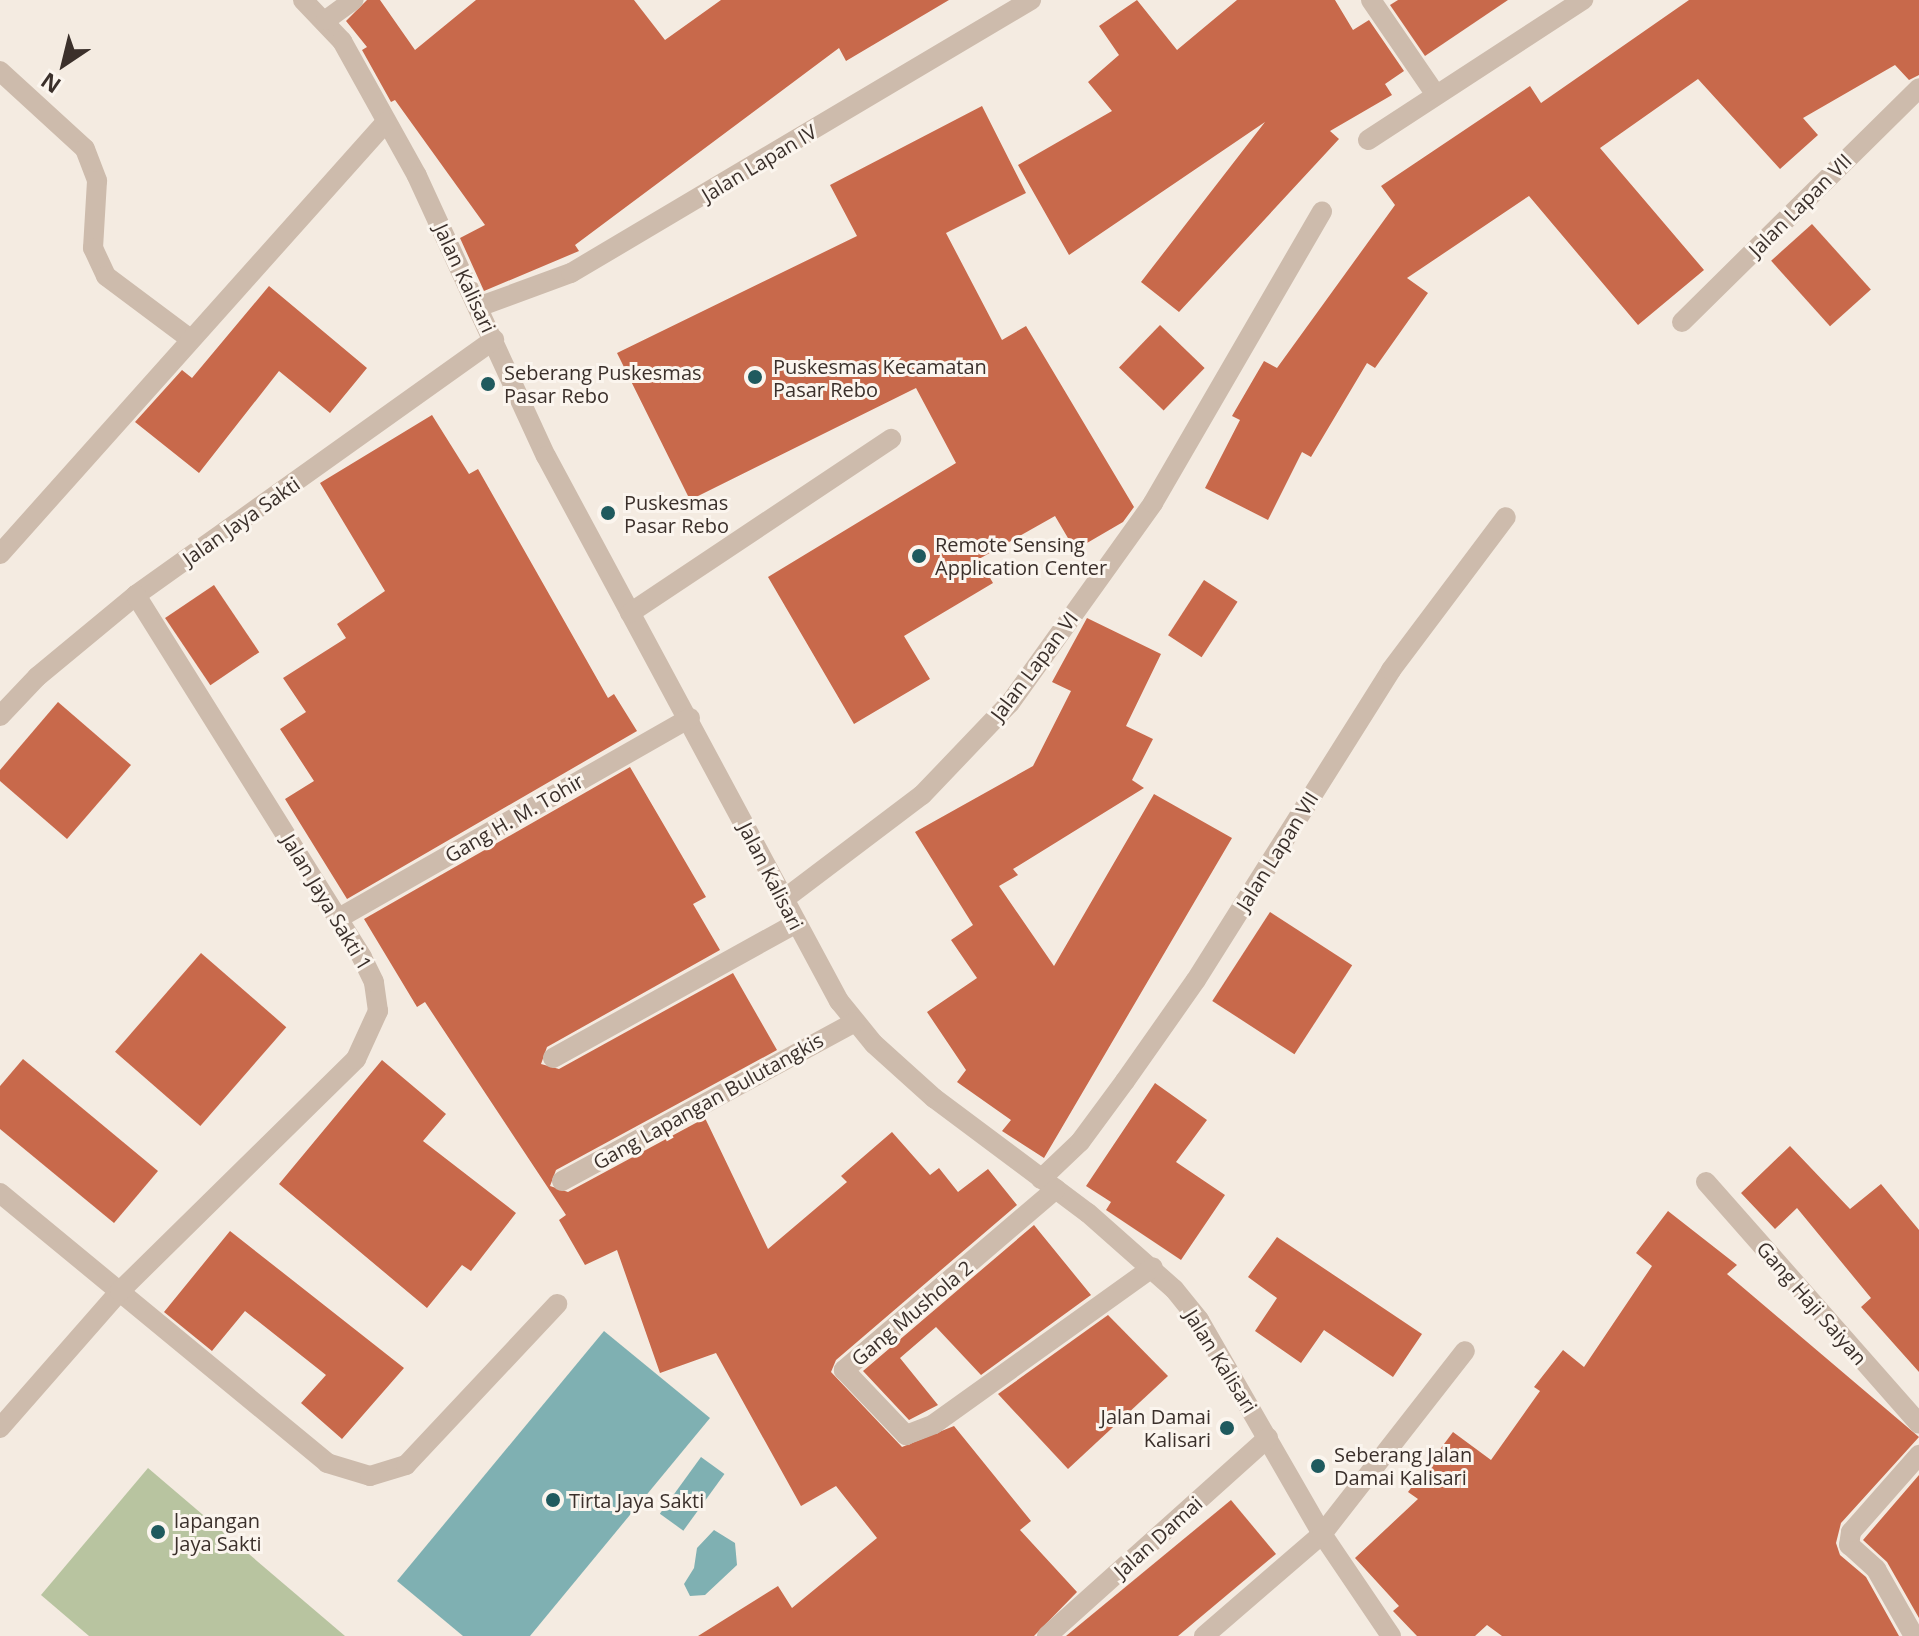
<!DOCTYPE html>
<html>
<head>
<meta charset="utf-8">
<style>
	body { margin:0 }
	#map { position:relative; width:1919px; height:1636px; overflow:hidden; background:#f4ebe1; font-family:"Open Sans",sans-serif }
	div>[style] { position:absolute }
	.green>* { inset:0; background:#b8c4a0 }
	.water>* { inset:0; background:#7fb0b2; transform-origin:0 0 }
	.building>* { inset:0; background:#c8694b; transform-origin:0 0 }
	.minor>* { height:20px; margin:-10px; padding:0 10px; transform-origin:10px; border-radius:10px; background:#cdbbac }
	.dots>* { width:22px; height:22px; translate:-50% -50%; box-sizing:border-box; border:4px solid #fbf5ee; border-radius:50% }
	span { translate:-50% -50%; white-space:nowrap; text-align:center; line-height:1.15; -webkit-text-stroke:6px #fbf5ee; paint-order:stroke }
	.street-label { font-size:20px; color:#3b302b }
	.poi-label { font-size:20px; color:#3b302b }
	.left { translate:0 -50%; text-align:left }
	.right { translate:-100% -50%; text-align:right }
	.north { position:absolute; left:24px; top:24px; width:80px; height:80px; -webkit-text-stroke:6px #fbf5ee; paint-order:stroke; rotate:215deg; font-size:22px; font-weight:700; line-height:32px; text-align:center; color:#3b302b }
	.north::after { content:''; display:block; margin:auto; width:28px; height:36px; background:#3b302b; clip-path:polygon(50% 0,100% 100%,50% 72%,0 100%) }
</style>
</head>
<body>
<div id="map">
	<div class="green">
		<div style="clip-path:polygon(148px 1468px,345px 1636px,89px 1636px,41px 1595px)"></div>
	</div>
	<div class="water">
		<div style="clip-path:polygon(604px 1331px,710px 1418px,530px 1636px,463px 1636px,397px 1581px)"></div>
		<div style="left:701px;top:1457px;width:29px;height:70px;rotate:36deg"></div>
		<div style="clip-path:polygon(714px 1530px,735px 1543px,737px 1565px,705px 1595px,690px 1596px,684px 1584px,694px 1568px,697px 1548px)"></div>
	</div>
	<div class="building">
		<div style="clip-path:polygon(367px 0,380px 0,415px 50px,476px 0,634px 0,665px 40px,721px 0,949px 0,846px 61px,839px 48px,575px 245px,579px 251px,484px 291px,460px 238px,485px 225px,395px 100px,391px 102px,362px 50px,367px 47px,346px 21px)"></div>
		<div style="clip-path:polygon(1137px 0,1177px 50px,1237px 0,1335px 0,1353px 30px,1369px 20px,1404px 71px,1385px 84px,1392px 95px,1330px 131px,1339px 139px,1179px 312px,1141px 282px,1265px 122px,1069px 255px,1018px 165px,1112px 111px,1088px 82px,1119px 55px,1099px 26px)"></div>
		<div style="clip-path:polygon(1398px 0,1508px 0,1425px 56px,1390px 5px)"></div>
		<div style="clip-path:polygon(1689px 0,1919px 0,1919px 75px,1909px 80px,1895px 65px,1803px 118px,1818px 135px,1780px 169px,1698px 79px,1600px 148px,1704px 270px,1638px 325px,1529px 196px,1407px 278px,1428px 293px,1375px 368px,1367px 363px,1311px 457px,1302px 452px,1268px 520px,1205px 488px,1240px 420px,1232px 416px,1264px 361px,1277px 368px,1395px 205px,1381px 186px,1530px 86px,1541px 103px)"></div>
		<div style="clip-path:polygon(982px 106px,1026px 193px,946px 233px,1002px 340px,1026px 326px,1134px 507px,1123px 522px,1075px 550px,1055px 516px,979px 559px,993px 583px,904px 636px,930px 679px,854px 724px,768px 577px,956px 463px,916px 388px,690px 500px,617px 353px,857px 236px,830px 185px)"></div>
		<div style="left:1812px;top:224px;width:88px;height:55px;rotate:48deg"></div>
		<div style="clip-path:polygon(269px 286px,367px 368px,330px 413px,279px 371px,199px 473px,135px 422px,182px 370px,192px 378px)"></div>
		<div style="left:1160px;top:325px;width:62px;height:59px;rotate:44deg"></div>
		<div style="clip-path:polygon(432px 415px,469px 474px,478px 469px,608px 698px,614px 694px,637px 731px,347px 899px,285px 799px,314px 781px,280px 729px,306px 712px,283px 678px,346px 638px,337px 624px,385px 591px,320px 483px)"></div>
		<div style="left:1204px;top:580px;width:40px;height:66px;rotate:33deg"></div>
		<div style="left:214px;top:585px;width:81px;height:59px;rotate:56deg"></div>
		<div style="clip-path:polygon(1087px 618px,1161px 654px,1126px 726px,1153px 739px,1132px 780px,1144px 788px,1013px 869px,1018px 875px,999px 886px,1054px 966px,1154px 794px,1232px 838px,1044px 1158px,1002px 1131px,1011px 1120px,957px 1082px,966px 1070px,927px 1012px,977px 978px,951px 940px,973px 925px,915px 832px,1033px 766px,1071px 691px,1052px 682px)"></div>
		<div style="clip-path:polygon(58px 702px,131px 765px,67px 839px,0 781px,0 770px)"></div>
		<div style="clip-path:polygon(630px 767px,706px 897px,693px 904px,720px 950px,547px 1047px,541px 1064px,559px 1069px,733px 973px,777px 1050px,556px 1170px,550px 1186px,568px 1192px,705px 1118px,768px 1249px,847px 1182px,841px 1176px,892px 1132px,930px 1175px,939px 1168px,958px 1192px,988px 1169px,1017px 1205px,836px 1360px,831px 1372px,902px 1447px,954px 1426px,1031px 1521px,1020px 1530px,1077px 1592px,1034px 1636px,698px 1636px,778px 1586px,792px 1608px,877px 1538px,836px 1486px,801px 1506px,716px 1353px,660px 1373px,617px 1250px,585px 1265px,559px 1220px,566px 1215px,425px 1002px,417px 1007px,364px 919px)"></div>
		<div style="left:1270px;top:912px;width:98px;height:106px;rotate:33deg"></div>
		<div style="left:201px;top:953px;width:113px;height:131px;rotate:41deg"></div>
		<div style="clip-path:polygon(23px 1059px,158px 1171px,114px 1223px,0 1129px,0 1086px)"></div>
		<div style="clip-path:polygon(382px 1060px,446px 1114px,423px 1141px,516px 1213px,471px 1271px,462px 1265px,427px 1308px,279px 1184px)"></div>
		<div style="clip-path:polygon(1155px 1083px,1207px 1120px,1176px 1162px,1225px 1195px,1181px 1260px,1106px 1210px,1111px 1202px,1086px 1186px)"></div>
		<div style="clip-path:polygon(1790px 1146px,1850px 1209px,1881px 1184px,1919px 1230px,1919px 1372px,1861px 1307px,1871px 1298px,1797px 1208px,1775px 1229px,1741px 1193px)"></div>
		<div style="clip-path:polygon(1668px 1211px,1737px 1265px,1727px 1274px,1919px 1437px,1841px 1523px,1836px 1543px,1840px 1555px,1866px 1577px,1899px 1636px,1502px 1636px,1487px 1625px,1475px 1636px,1417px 1636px,1393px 1611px,1399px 1606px,1355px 1558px,1418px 1499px,1408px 1492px,1453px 1432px,1491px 1460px,1540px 1391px,1534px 1387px,1563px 1350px,1584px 1367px,1652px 1266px,1636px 1253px)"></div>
		<div style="clip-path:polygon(1034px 1225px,1091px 1295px,981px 1375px,936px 1327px,900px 1358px,938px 1405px,909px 1420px,863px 1371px)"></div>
		<div style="clip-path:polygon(230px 1231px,404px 1368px,342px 1439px,301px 1403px,326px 1375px,245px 1311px,212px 1351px,164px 1312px)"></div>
		<div style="clip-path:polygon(1277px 1237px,1422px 1334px,1393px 1377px,1324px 1330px,1301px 1363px,1255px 1331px,1277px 1298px,1248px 1277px)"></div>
		<div style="clip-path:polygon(1108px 1315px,1168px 1376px,1068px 1469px,998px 1394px)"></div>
		<div style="clip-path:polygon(1919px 1475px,1919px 1618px,1887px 1562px,1863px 1540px)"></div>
		<div style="clip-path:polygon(1231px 1500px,1276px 1554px,1178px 1636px,1066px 1636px)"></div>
	</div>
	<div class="minor">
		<div style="left:303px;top:0;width:57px;rotate:46.4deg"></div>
		<div style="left:342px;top:41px;width:154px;rotate:60.9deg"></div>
		<div style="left:417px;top:176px;width:308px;rotate:65.3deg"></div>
		<div style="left:546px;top:456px;width:619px;rotate:61.74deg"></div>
		<div style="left:839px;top:1001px;width:55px;rotate:50.9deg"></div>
		<div style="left:874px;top:1044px;width:81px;rotate:42deg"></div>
		<div style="left:934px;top:1098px;width:192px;rotate:36.8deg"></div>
		<div style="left:1088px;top:1213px;width:115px;rotate:41.5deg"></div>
		<div style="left:1174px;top:1289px;width:40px;rotate:51deg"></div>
		<div style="left:1199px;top:1320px;width:247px;rotate:60.1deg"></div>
		<div style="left:1322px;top:1534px;width:123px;rotate:55.9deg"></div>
		<div style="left:1371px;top:0;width:115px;rotate:55.6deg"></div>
		<div style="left:326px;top:20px;width:34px;rotate:-36deg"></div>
		<div style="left:0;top:71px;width:115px;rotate:42.5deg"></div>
		<div style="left:85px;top:149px;width:34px;rotate:69deg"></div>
		<div style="left:97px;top:181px;width:67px;rotate:93.4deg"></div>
		<div style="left:93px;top:248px;width:31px;rotate:65deg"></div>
		<div style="left:106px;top:276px;width:104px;rotate:36.8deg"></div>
		<div style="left:1368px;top:140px;width:257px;rotate:-33.1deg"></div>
		<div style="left:478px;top:307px;width:99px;rotate:-20.1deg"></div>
		<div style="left:571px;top:273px;width:535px;rotate:-30.69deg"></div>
		<div style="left:1682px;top:322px;width:333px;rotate:-44.6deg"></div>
		<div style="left:0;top:554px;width:579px;rotate:-48.22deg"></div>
		<div style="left:630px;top:613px;width:314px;rotate:-33.7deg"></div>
		<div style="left:0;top:716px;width:54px;rotate:-46.5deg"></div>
		<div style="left:37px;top:677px;width:129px;rotate:-39.6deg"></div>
		<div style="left:136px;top:595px;width:440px;rotate:-35.5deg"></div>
		<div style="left:783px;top:900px;width:174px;rotate:-37.1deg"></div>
		<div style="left:922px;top:795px;width:127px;rotate:-46.3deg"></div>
		<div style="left:1010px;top:703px;width:246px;rotate:-54.4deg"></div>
		<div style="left:1153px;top:503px;width:337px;rotate:-59.9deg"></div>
		<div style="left:339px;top:918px;width:404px;rotate:-29.7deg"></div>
		<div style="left:553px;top:1058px;width:277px;rotate:-29deg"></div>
		<div style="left:1041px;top:1179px;width:54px;rotate:-43.5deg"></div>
		<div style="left:1080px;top:1142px;width:76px;rotate:-53.6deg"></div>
		<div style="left:1125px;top:1081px;width:123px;rotate:-54.9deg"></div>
		<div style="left:1196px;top:980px;width:366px;rotate:-57.8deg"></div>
		<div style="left:1391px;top:670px;width:191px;rotate:-53.1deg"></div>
		<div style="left:562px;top:1181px;width:333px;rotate:-28.5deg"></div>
		<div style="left:1706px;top:1182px;width:322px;rotate:48.6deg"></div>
		<div style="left:1056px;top:1189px;width:279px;rotate:139.5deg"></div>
		<div style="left:844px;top:1370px;width:90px;rotate:46.4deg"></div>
		<div style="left:906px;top:1435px;width:30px;rotate:-21deg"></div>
		<div style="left:934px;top:1424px;width:269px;rotate:-35.6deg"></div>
		<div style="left:0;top:1193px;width:424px;rotate:39.5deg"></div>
		<div style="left:327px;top:1463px;width:45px;rotate:16.8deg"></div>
		<div style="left:370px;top:1476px;width:38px;rotate:-17deg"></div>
		<div style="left:406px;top:1465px;width:221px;rotate:-46.8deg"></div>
		<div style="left:0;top:1428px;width:182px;rotate:-48.8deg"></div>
		<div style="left:120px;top:1291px;width:331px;rotate:-44.5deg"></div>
		<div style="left:356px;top:1059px;width:53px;rotate:-65.4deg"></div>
		<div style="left:378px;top:1011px;width:29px;rotate:-98deg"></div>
		<div style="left:374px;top:982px;width:28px;rotate:-116deg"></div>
		<div style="left:362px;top:957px;width:427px;rotate:-122deg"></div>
		<div style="left:1047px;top:1636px;width:297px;rotate:-41.9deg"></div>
		<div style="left:1204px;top:1636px;width:156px;rotate:-40.8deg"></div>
		<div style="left:1322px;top:1534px;width:232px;rotate:-52deg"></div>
		<div style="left:1914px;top:1636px;width:77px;rotate:-119.6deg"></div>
		<div style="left:1876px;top:1569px;width:36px;rotate:-138deg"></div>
		<div style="left:1849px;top:1545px;width:13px;rotate:-81deg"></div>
		<div style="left:1851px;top:1532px;width:103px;rotate:-48.6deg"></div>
	</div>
	<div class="dots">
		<div style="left:755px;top:377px;background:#1f5a5e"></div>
		<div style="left:488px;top:384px;background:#1f5a5e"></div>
		<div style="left:608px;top:513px;background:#1f5a5e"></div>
		<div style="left:919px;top:556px;background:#1f5a5e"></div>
		<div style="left:1227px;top:1428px;background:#1f5a5e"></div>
		<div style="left:1318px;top:1466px;background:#1f5a5e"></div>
		<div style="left:553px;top:1500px;background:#1f5a5e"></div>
		<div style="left:158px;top:1532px;background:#1f5a5e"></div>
	</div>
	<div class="street-label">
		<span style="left:759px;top:163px;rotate:-31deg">Jalan Lapan IV</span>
		<span style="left:1800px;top:205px;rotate:-45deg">Jalan Lapan VII</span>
		<span style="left:465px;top:278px;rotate:65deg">Jalan Kalisari</span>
		<span style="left:241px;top:521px;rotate:-35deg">Jalan Jaya Sakti</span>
		<span style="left:1034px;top:666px;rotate:-53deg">Jalan Lapan VI</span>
		<span style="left:514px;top:818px;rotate:-30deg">Gang H. M. Tohir</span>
		<span style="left:1277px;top:851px;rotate:-58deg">Jalan Lapan VII</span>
		<span style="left:771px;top:876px;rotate:63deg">Jalan Kalisari</span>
		<span style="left:327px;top:902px;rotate:59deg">Jalan Jaya Sakti 1</span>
		<span style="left:708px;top:1101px;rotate:-29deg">Gang Lapangan Bulutangkis</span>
		<span style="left:1812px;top:1303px;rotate:49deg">Gang Haji Saiyan</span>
		<span style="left:912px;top:1313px;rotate:-40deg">Gang Mushola 2</span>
		<span style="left:1221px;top:1361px;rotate:58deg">Jalan Kalisari</span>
		<span style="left:1158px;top:1537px;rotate:-42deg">Jalan Damai</span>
	</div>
	<div class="poi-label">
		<span class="left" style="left:773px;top:378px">Puskesmas Kecamatan<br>Pasar Rebo</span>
		<span class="left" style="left:504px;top:384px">Seberang Puskesmas<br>Pasar Rebo</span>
		<span class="left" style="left:624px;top:514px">Puskesmas<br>Pasar Rebo</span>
		<span class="left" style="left:935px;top:556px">Remote Sensing<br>Application Center</span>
		<span class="right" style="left:1211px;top:1428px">Jalan Damai<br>Kalisari</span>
		<span class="left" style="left:1334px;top:1466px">Seberang Jalan<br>Damai Kalisari</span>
		<span class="left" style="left:569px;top:1500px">Tirta Jaya Sakti</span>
		<span class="left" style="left:174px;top:1532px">lapangan<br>Jaya Sakti</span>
	</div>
	<div class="north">N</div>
</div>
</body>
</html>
